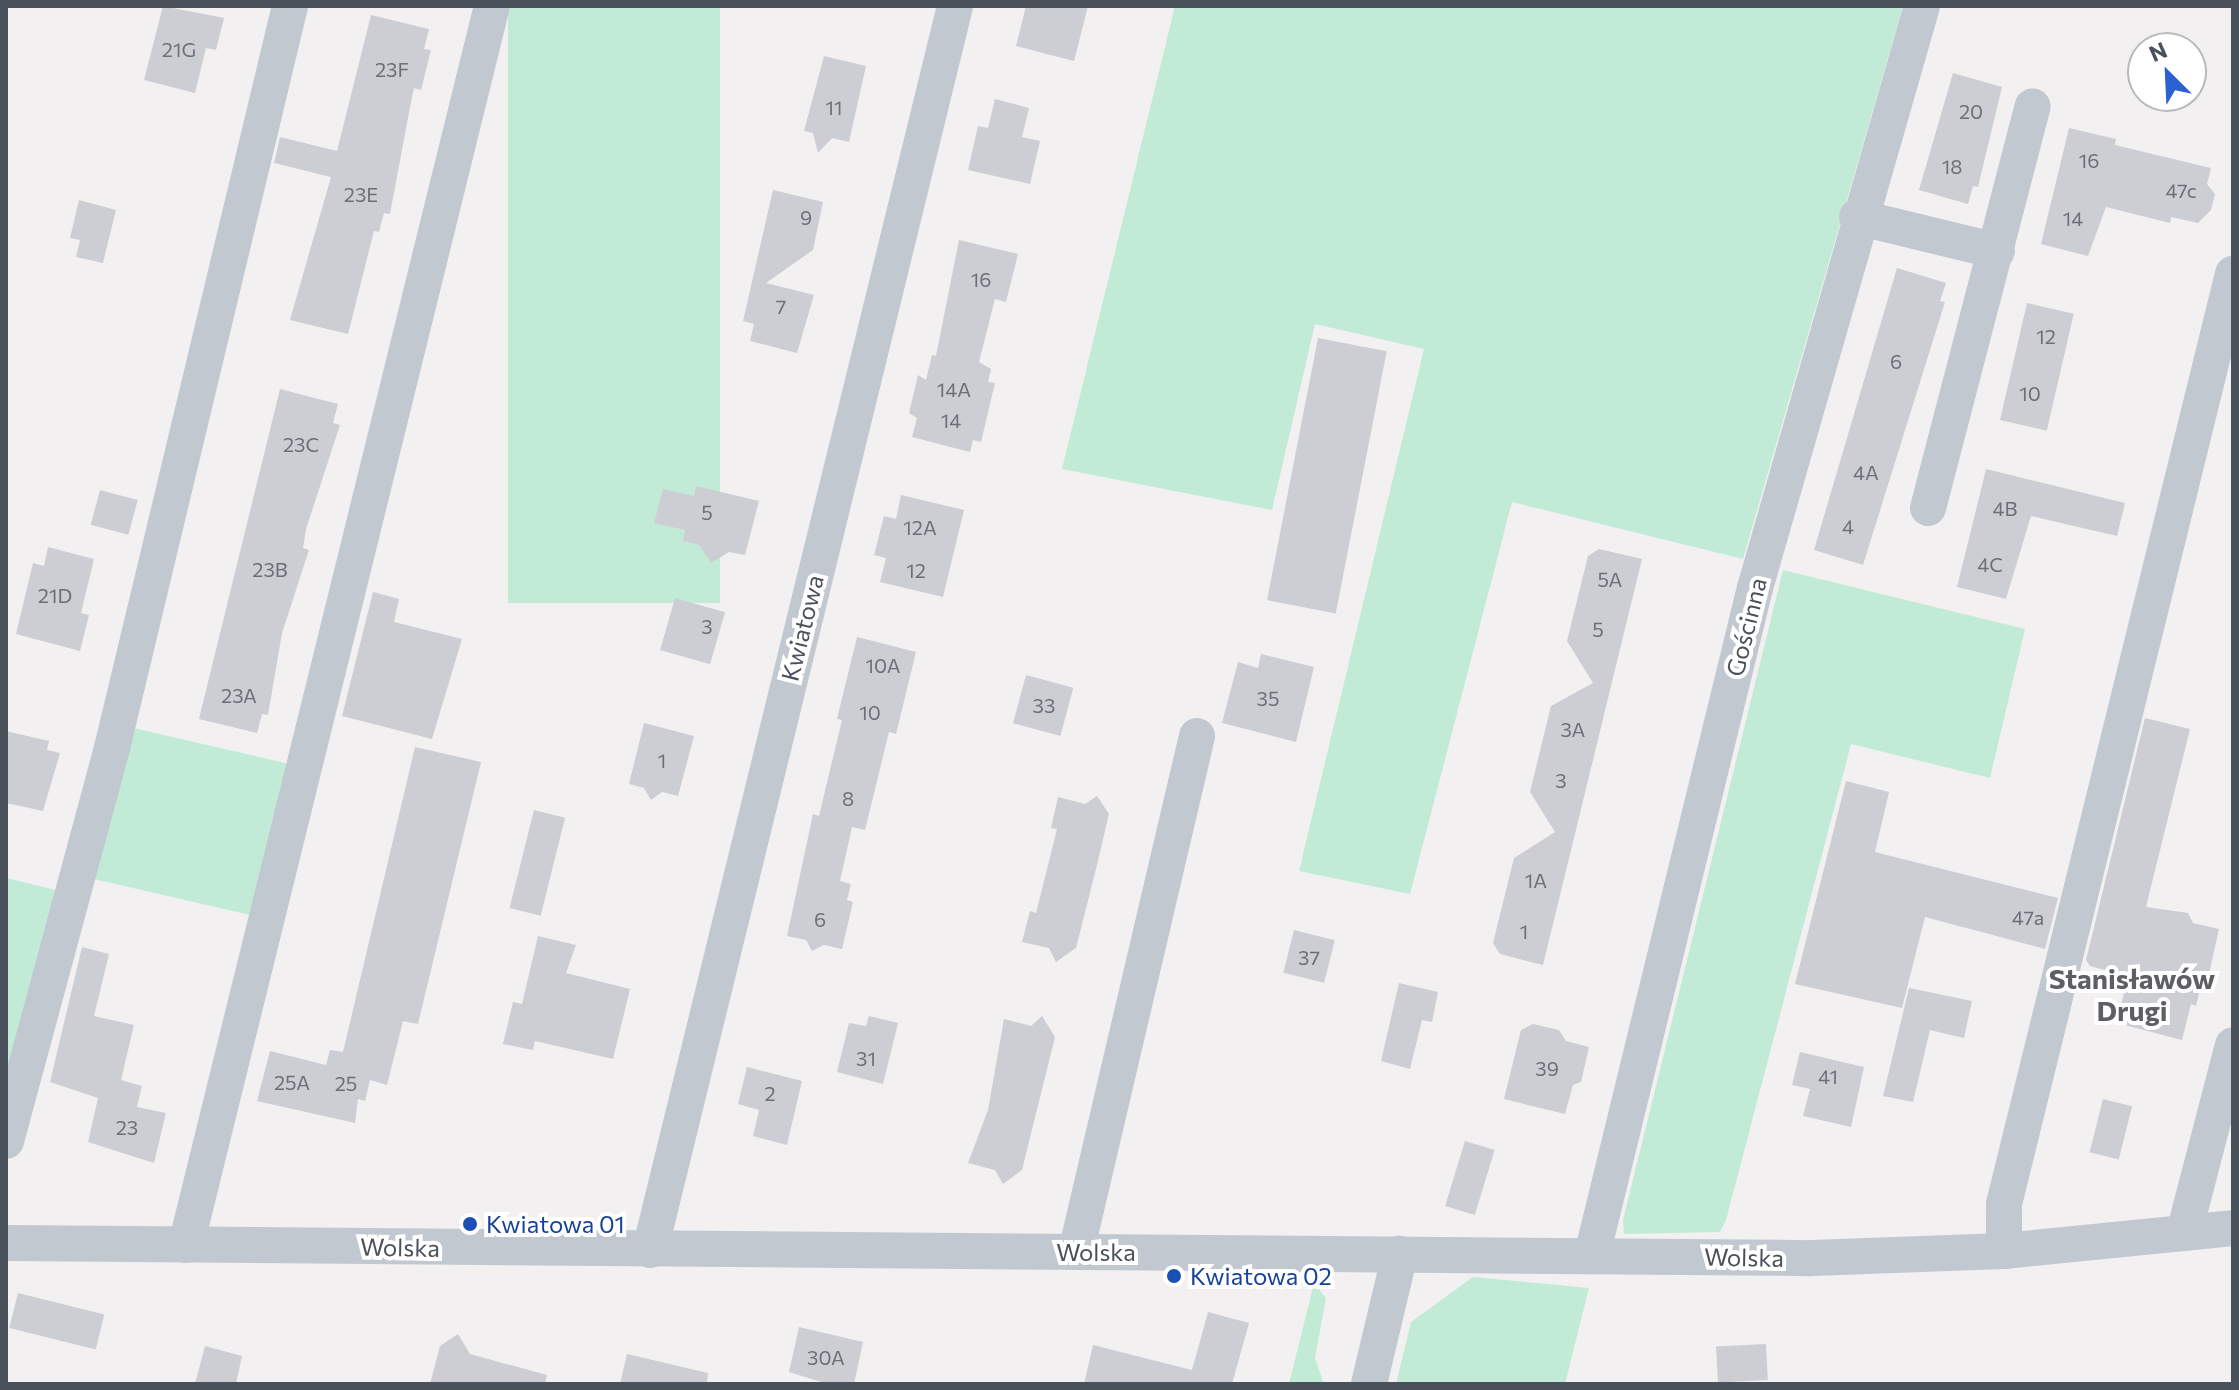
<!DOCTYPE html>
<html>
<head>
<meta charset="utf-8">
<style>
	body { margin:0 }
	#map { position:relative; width:2239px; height:1390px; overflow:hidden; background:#f2f0f0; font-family:Commissioner,sans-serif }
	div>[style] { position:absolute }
	.green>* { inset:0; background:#c2ebd7; transform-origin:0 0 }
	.building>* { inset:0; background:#cdced4; transform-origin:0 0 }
	.minor>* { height:36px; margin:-18px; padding:0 18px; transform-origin:18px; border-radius:18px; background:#c1c8d0 }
	.dots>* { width:22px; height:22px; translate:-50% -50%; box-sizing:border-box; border:4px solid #fff; border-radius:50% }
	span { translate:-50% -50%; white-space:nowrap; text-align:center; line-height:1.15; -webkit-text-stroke:8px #fff; paint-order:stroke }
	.number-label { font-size:20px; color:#6a7079 }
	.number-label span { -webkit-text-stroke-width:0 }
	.street-label { font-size:24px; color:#49515b }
	.transit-label { font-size:24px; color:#164399 }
	.left { translate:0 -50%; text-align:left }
	.quarter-label { font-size:28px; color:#5d5f64; font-weight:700 }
	.frame { position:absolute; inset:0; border:8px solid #49515b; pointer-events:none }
	.north { position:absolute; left:2127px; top:32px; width:80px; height:80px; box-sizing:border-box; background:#fff; border:2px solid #b6b9bd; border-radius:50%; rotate:336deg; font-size:22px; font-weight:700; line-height:32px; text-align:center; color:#49515b }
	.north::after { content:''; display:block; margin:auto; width:28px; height:36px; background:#2a60d2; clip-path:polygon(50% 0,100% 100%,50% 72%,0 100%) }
</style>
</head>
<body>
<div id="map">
	<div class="green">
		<div style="left:508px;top:6px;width:212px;height:597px"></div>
		<div style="clip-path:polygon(1175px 6px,1903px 6px,1743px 559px,1512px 502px,1410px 894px,1299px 871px,1424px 349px,1315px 324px,1272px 510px,1062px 469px)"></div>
		<div style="clip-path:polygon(1783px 570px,2025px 629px,1990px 778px,1851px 744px,1726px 1220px,1720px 1232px,1624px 1234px,1623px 1220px)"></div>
		<div style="left:129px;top:727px;width:166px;height:156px;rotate:13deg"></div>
		<div style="clip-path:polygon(6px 878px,60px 891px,6px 1091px)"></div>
		<div style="clip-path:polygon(1473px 1277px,1589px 1288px,1565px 1384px,1396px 1384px,1411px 1322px)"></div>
		<div style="clip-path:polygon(1314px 1283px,1326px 1298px,1315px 1358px,1324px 1384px,1289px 1384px)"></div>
	</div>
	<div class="building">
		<div style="clip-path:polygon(163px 6px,224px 18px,216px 50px,206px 48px,195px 93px,144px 80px)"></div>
		<div style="clip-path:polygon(1026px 6px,1088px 6px,1074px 61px,1016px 46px)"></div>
		<div style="clip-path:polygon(371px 15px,429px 29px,424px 49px,431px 50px,421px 90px,414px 88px,410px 107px,390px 214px,384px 213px,379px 232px,374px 231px,348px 334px,290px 320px,331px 177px,274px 163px,280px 137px,337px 151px)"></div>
		<div style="clip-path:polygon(824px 56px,866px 66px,849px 142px,832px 138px,818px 153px,813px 133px,804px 131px)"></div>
		<div style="clip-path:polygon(1953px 73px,2002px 87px,1978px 187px,1973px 186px,1968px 204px,1919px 190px)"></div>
		<div style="clip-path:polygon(995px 99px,1029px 108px,1022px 137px,1040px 141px,1030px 184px,968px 170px,978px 126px,988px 128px)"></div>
		<div style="clip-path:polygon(2069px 128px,2116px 139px,2115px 145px,2211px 168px,2207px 184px,2215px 194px,2211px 210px,2198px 223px,2171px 217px,2170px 223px,2106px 207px,2088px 256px,2041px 244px)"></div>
		<div style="clip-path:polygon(773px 190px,823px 202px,813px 250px,766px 283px,814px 295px,797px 353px,750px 341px,754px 324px,743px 321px)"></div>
		<div style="clip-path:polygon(79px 200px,116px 210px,103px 263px,76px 257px,80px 240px,70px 238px)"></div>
		<div style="clip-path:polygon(959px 240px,1018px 254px,1006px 302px,995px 299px,979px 362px,991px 369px,988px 382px,995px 383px,981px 442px,973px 440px,970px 452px,912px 437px,917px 418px,909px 413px,918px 375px,926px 380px,932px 355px,936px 356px)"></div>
		<div style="clip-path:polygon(1897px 268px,1946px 283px,1940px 301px,1945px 302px,1863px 565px,1814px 550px)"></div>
		<div style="left:2027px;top:303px;width:48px;height:120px;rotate:13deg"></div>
		<div style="left:1318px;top:338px;width:70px;height:267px;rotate:11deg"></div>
		<div style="clip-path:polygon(280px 389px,338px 404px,333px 423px,340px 425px,306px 529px,303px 548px,309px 550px,282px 633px,268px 715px,262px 714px,257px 733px,199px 719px)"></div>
		<div style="clip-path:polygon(1986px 469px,2125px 503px,2117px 536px,2031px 516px,2006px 599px,1957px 587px)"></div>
		<div style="clip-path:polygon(696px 486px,759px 501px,745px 555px,729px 552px,711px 563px,699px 545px,683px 541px,685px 530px,654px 523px,663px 489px,694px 496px)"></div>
		<div style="left:100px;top:490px;width:39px;height:36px;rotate:15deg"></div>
		<div style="clip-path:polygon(901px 495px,964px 510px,943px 597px,880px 582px,886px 558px,874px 555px,884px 516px,896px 519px)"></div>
		<div style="clip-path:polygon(48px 547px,94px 559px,81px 613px,89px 615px,80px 651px,16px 634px,33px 563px,44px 566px)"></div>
		<div style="clip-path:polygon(1599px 549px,1642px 559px,1543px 965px,1500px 954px,1493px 943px,1514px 858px,1555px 832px,1530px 792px,1551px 706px,1593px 683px,1567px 641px,1588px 556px)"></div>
		<div style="clip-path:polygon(373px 592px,399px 599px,394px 622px,462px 639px,432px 739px,342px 716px)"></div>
		<div style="left:675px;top:598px;width:52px;height:54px;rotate:16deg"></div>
		<div style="clip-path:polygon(857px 637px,916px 652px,896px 734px,889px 732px,865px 830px,852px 827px,840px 881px,851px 884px,847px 900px,853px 902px,842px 949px,824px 945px,812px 951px,806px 940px,787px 936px,813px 814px,819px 816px,842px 720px,837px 719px)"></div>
		<div style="clip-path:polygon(1261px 654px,1314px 667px,1296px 742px,1222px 723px,1238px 662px,1258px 668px)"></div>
		<div style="left:1026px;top:675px;width:49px;height:50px;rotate:15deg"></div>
		<div style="clip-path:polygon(2145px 718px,2190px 729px,2146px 907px,2188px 913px,2193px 923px,2219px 929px,2207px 983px,2202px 981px,2196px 1006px,2191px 1004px,2182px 1040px,2117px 1023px,2128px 976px,2090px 966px,2086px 960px)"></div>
		<div style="clip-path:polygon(644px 723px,694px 736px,678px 796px,662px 792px,651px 800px,644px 788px,629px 784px)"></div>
		<div style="clip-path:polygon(6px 731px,49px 741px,47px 750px,60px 753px,43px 811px,6px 803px)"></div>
		<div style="clip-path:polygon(415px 747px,481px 762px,418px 1024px,403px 1021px,387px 1085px,370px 1080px,365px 1101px,358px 1099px,355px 1123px,257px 1101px,270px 1051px,326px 1065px,330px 1050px,343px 1052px)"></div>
		<div style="clip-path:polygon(1846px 781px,1889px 792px,1875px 852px,2058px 898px,2045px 949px,1925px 917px,1902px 1008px,1795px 984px)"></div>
		<div style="clip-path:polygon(1097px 796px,1109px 814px,1097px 865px,1076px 948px,1056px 962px,1049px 948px,1022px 942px,1030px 911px,1036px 913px,1057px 829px,1051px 828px,1058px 797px,1085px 804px)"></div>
		<div style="left:534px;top:810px;width:32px;height:101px;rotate:14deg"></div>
		<div style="left:1294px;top:930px;width:42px;height:44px;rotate:14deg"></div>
		<div style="clip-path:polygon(538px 936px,576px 945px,566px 973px,630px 989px,613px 1059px,535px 1041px,533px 1050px,503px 1044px,513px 1002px,522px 1004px)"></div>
		<div style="clip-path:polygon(82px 947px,109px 954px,94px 1016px,134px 1025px,121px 1080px,142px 1086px,137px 1107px,166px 1113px,154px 1163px,88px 1142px,98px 1098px,50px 1082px)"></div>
		<div style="clip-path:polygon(1399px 983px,1438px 992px,1432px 1022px,1422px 1020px,1410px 1069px,1381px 1061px)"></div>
		<div style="clip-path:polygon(1909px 988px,1972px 1001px,1964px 1038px,1930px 1030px,1913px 1102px,1883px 1096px)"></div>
		<div style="clip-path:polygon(869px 1016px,898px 1023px,883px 1084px,837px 1072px,849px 1023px,866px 1026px)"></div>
		<div style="clip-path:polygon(1042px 1016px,1055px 1037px,1022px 1170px,1003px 1184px,995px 1170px,968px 1163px,988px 1110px,1004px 1019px,1031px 1026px)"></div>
		<div style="clip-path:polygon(1533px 1024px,1559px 1030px,1566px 1041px,1589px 1047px,1581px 1082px,1573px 1085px,1565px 1114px,1504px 1099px,1521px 1030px)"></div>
		<div style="clip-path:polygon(1800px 1052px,1864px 1067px,1851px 1127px,1803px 1116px,1810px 1089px,1792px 1085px)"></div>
		<div style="clip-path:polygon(747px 1067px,802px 1081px,787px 1145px,753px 1136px,759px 1110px,738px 1104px)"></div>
		<div style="left:2103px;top:1099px;width:30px;height:55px;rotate:14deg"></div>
		<div style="left:1465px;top:1141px;width:31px;height:68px;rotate:17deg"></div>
		<div style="left:18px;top:1293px;width:89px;height:36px;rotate:14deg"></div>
		<div style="clip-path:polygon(1208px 1312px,1249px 1323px,1232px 1384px,1084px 1384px,1093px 1345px,1192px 1370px)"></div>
		<div style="clip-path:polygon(799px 1327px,863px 1342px,854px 1384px,828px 1384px,789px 1372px)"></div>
		<div style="clip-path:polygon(458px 1334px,470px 1354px,547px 1375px,545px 1384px,430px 1384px,440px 1346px)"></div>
		<div style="left:1766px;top:1344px;width:36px;height:50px;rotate:87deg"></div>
		<div style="clip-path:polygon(205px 1346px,242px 1356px,236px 1384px,195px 1384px)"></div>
		<div style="clip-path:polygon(627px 1354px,708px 1373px,707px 1384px,620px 1384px)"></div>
	</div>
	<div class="minor">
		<div style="left:1857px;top:217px;width:144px;rotate:13.7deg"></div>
		<div style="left:1928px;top:508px;width:415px;rotate:-75.4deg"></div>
		<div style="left:6px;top:1141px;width:407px;rotate:-74.9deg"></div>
		<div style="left:112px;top:748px;width:763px;rotate:-76.51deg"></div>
		<div style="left:2184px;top:1233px;width:194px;rotate:-75.4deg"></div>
		<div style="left:6px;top:1243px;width:1806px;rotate:0.48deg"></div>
		<div style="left:1812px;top:1258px;width:192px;rotate:-2.1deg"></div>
		<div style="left:2004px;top:1251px;width:230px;rotate:-5.7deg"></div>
		<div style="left:186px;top:1245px;width:1276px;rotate:-76.13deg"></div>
		<div style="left:650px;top:1250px;width:1281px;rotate:-76.22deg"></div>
		<div style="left:2004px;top:1251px;width:47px;rotate:-90deg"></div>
		<div style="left:2004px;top:1204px;width:958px;rotate:-76.17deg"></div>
		<div style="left:1076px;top:1252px;width:530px;rotate:-76.8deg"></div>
		<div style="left:1592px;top:1255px;width:687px;rotate:-76.27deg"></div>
		<div style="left:1755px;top:588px;width:605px;rotate:-73.99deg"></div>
		<div style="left:1369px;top:1384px;width:134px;rotate:-76.6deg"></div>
	</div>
	<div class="dots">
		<div style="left:470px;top:1224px;background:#1a4fb4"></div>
		<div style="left:1174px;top:1276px;background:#1a4fb4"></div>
	</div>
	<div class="number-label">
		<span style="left:179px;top:49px">21G</span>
		<span style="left:392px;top:69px">23F</span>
		<span style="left:834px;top:107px">11</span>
		<span style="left:1971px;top:111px">20</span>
		<span style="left:2089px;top:160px">16</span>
		<span style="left:1952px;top:166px">18</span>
		<span style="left:2181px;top:190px">47c</span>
		<span style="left:361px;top:194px">23E</span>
		<span style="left:806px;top:217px">9</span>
		<span style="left:2073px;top:218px">14</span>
		<span style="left:981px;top:279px">16</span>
		<span style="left:781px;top:306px">7</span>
		<span style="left:2046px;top:336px">12</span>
		<span style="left:1896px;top:361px">6</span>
		<span style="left:954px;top:389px">14A</span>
		<span style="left:2030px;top:393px">10</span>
		<span style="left:951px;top:420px">14</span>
		<span style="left:301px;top:444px">23C</span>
		<span style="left:1866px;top:472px">4A</span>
		<span style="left:2005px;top:508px">4B</span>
		<span style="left:707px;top:512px">5</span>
		<span style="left:1848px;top:526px">4</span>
		<span style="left:920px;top:527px">12A</span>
		<span style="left:1990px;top:564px">4C</span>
		<span style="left:270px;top:569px">23B</span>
		<span style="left:916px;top:570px">12</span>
		<span style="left:1610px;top:579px">5A</span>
		<span style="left:55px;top:595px">21D</span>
		<span style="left:707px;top:626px">3</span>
		<span style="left:1598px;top:629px">5</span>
		<span style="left:883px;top:665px">10A</span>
		<span style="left:239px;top:695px">23A</span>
		<span style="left:1268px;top:698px">35</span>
		<span style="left:1044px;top:705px">33</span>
		<span style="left:870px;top:712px">10</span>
		<span style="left:1573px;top:729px">3A</span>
		<span style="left:662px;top:760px">1</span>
		<span style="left:1561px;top:780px">3</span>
		<span style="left:848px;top:798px">8</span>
		<span style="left:1536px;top:880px">1A</span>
		<span style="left:2028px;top:917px">47a</span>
		<span style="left:820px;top:919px">6</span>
		<span style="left:1524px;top:931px">1</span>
		<span style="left:1309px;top:957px">37</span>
		<span style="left:866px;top:1058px">31</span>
		<span style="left:1547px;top:1068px">39</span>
		<span style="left:1828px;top:1076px">41</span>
		<span style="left:292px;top:1082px">25A</span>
		<span style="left:346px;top:1083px">25</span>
		<span style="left:770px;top:1093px">2</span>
		<span style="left:127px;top:1127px">23</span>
		<span style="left:826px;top:1357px">30A</span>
	</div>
	<div class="street-label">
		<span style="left:1746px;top:627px;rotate:-76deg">Gościnna</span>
		<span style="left:802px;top:628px;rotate:-76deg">Kwiatowa</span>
		<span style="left:400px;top:1247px;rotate:1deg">Wolska</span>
		<span style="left:1096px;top:1252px">Wolska</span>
		<span style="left:1744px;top:1257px;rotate:1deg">Wolska</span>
	</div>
	<div class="transit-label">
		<span class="left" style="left:486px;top:1224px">Kwiatowa 01</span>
		<span class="left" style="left:1190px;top:1276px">Kwiatowa 02</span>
	</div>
	<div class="quarter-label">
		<span style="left:2132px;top:994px">Stanisławów<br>Drugi</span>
	</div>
	<div class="frame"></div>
	<div class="north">N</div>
</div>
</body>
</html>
